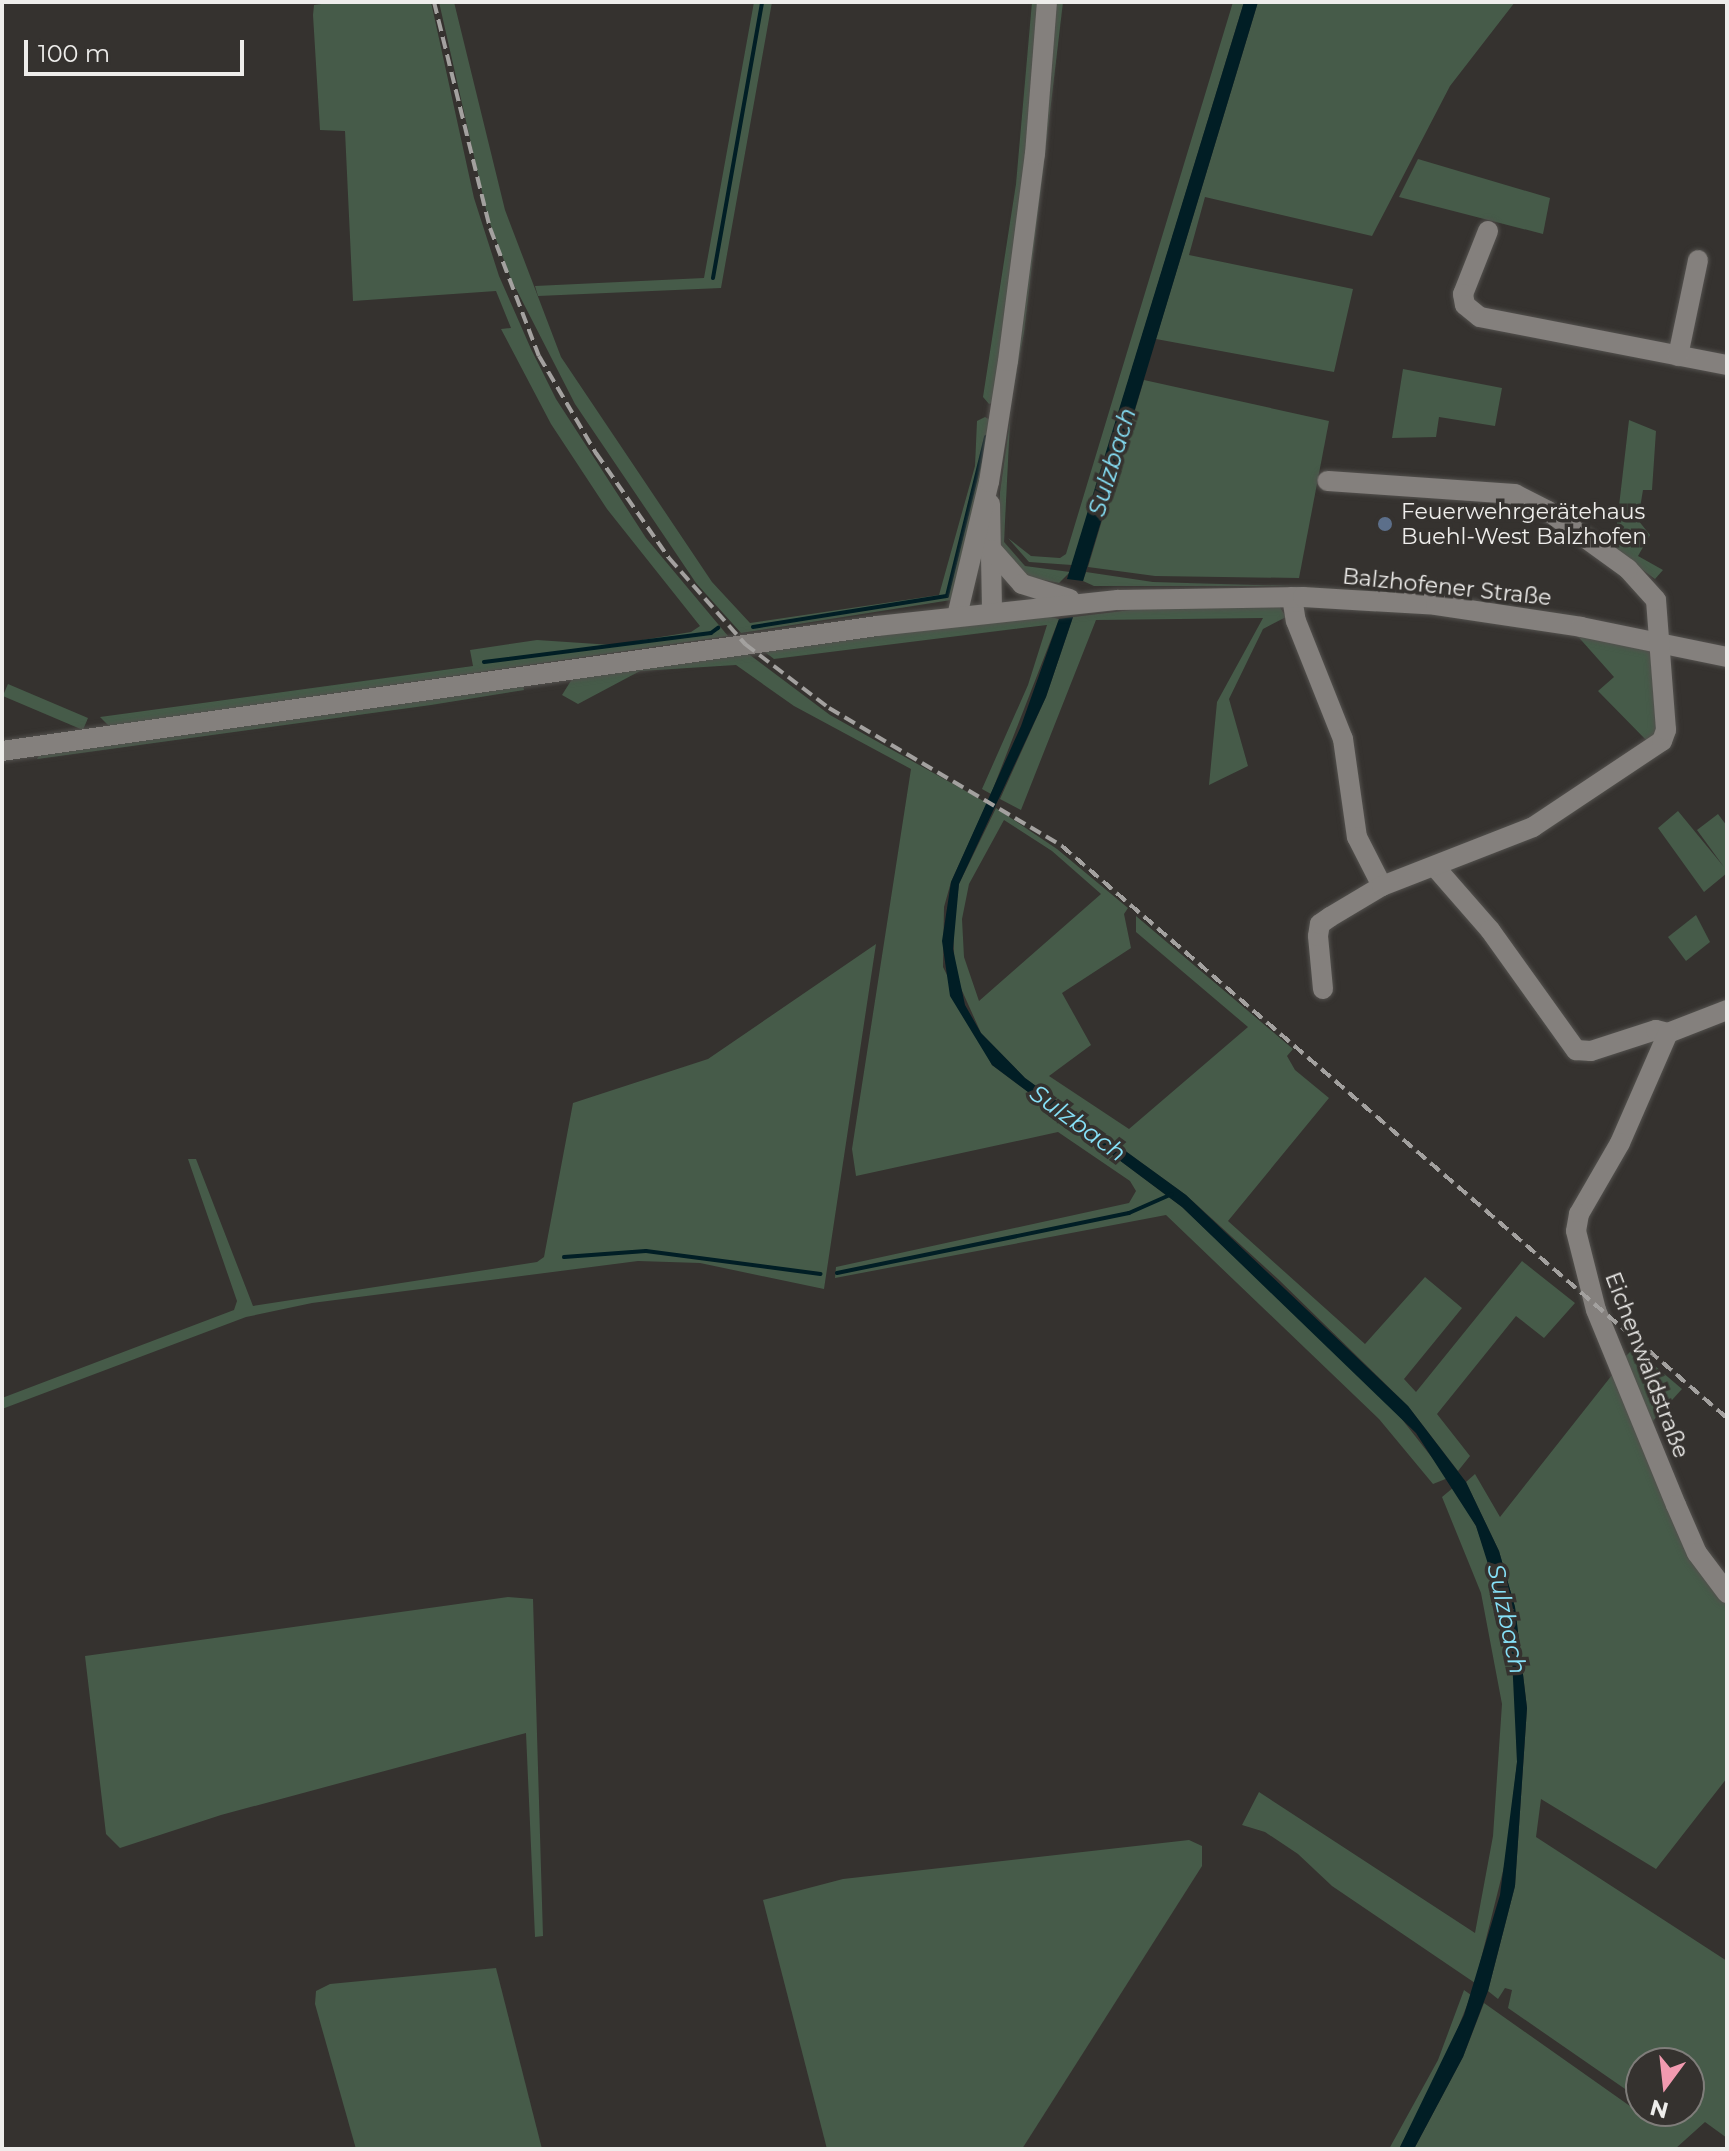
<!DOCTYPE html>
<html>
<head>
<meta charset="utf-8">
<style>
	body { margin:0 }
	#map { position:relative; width:1729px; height:2151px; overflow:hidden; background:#35322f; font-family:Montserrat,sans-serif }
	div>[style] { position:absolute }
	.green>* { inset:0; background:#465b49; transform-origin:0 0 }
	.water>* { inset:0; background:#011e25 }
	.stream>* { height:4px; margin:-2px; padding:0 2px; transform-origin:2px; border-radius:2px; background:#011e25 }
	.roads { filter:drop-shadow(0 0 2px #53514e) drop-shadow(0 0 2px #53514e) }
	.minor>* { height:20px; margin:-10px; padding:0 10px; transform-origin:10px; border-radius:10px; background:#84807d }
	.rail>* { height:4px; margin-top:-2px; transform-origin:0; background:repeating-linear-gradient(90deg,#a3a19f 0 12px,transparent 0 18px) }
	.dots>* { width:22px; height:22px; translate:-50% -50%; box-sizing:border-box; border:4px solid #35322f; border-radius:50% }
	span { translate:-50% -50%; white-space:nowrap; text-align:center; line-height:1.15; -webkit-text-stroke:7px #35322f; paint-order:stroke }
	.poi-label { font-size:22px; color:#eeedeb }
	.left { translate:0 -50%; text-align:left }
	.street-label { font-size:22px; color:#eeedeb }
	.water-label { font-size:24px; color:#86e1f8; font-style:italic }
	.frame { position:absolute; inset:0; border:4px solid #eeedeb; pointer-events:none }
	.north { position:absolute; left:1625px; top:2047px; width:80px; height:80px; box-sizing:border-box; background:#35322f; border:2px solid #7f7d7a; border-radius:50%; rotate:195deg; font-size:22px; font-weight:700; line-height:32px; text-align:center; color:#eeedeb }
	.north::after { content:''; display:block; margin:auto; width:28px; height:36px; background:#f29ab0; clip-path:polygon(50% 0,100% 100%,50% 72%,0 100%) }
	.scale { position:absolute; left:24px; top:40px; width:220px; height:36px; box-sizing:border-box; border:4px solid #eeedeb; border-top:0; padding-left:10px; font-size:24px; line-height:28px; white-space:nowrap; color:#eeedeb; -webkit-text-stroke:6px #35322f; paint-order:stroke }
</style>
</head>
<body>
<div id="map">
	<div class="green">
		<div style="clip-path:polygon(336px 2px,431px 2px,474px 198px,499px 276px,531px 349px,556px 399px,646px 538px,728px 636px,109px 726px,100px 717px,473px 666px,470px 650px,537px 640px,612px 645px,691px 632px,700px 626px,607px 509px,551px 424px,501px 329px,511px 328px,496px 291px,353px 301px,345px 131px,320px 130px,313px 15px,314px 5px)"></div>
		<div style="clip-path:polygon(439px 2px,454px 2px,505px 210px,561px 357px,712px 582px,750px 623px,939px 595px,975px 466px,977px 421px,985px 417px,990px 420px,990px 438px,951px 600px,741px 633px,696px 583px,575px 404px,511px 279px,488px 218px)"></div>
		<div style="clip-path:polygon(754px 2px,772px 2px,721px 288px,538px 296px,535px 286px,704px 278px)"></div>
		<div style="clip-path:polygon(1032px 2px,1040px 2px,1030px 131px,994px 402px,989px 404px,983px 397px,1016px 184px)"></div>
		<div style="clip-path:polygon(1054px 2px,1063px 2px,1024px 332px,1010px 407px)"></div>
		<div style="clip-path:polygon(1233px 2px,1244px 2px,1072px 565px,1029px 562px,1008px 538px,1031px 556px,1060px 558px,1066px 554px)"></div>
		<div style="clip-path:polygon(1258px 2px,1515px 2px,1450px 86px,1372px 236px,1205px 197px,1189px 255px,1353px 289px,1334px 372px,1156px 339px)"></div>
		<div style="clip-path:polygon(1418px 159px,1550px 198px,1543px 234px,1399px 197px)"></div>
		<div style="clip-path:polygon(1403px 369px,1502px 388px,1495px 426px,1439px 417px,1436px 437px,1392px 438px)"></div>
		<div style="clip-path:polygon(1144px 380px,1329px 421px,1299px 578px,1155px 576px,1088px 567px)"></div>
		<div style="clip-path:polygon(1629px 420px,1656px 431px,1652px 490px,1643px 490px,1638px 520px,1650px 535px,1638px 556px,1663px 570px,1655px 579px,1614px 549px)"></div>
		<div style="clip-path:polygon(1010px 421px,1004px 542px,1025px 566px,1070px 572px,1059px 583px,1029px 577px,999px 545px,1000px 492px)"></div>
		<div style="clip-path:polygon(1086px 572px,1153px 582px,1293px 586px,1094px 586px,1083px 581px)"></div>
		<div style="clip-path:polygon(1278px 604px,1286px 617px,1263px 629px,1229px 699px,1248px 766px,1209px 785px,1217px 702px,1263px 618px,1096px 620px,1021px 810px,1000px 799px,1046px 697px,1073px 617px,1164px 606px)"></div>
		<div style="clip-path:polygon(1047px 616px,1059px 619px,991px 794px,982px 789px,1028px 685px,1047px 625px,774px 659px,761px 649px)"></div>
		<div style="clip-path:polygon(1574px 632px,1650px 647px,1657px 737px,1648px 742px,1598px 691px,1614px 677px)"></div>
		<div style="clip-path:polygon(746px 652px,830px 715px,987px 803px,951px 882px,944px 907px,943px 967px,992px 1065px,1182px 1207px,1390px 1404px,1448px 1478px,1433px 1484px,1379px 1419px,1166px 1215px,835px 1278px,836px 1267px,1129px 1203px,1136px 1191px,1130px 1181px,1058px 1132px,856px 1176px,852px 1149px,911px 769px,794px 706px,736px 665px,640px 671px,578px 704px,562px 695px,572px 679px)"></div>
		<div style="clip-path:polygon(523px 686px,524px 690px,431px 705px,37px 759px,42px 751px)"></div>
		<div style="left:88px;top:718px;width:13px;height:87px;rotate:113deg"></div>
		<div style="clip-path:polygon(evenodd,996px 808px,1057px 849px,1128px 908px,1124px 914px,1131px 948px,1062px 993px,1091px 1045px,1049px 1076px,1129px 1129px,1248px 1027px,1136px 932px,1136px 916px,1293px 1049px,1287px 1056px,1295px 1070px,1329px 1098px,1228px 1221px,1365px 1344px,1425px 1277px,1462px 1308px,1404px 1379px,1416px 1392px,1522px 1261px,1575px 1303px,1544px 1338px,1516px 1316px,1437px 1414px,1470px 1456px,1458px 1471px,1408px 1406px,1278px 1279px,1186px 1195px,1025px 1078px,981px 1033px,955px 975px,953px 928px,959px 884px,996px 808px,1004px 820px,1052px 851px,1101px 894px,979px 1001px,964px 957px,962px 919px,969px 884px,1004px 820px)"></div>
		<div style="clip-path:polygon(1678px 811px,1724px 867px,1697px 830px,1718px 814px,1727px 826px,1727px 873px,1704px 892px,1658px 828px)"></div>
		<div style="clip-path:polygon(1696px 915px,1710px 942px,1686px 961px,1668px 937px)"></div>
		<div style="clip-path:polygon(876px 944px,824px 1289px,700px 1263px,638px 1261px,312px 1303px,246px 1317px,2px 1409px,2px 1398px,234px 1310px,237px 1301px,188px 1159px,196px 1159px,253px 1306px,537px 1262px,544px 1257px,573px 1103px,708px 1059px)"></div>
		<div style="clip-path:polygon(1634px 1348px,1682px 1389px,1652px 1422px,1625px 1357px)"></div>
		<div style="clip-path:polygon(1616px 1370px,1727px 1602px,1727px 1778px,1656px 1869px,1541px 1799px,1536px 1837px,1727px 1961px,1727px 2138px,1705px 2122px,1675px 2149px,1414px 2149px,1463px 2057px,1484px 2003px,1654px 2123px,1661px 2114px,1657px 2111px,1689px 2111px,1689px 2063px,1641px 2063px,1641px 2100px,1508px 2008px,1512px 1990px,1505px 1988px,1498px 1999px,1488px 1991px,1515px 1886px,1527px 1708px,1515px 1607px,1499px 1551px,1466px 1482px,1475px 1474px,1500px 1517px)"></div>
		<div style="clip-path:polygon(1454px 1487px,1476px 1526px,1499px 1591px,1516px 1677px,1517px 1762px,1507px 1855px,1475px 1983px,1332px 1886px,1298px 1854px,1265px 1832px,1242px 1825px,1259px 1792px,1475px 1933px,1493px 1836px,1502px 1704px,1481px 1593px,1442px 1497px)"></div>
		<div style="clip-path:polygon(508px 1597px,533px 1599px,543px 1936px,535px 1937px,526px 1733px,221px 1815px,120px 1848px,106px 1834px,85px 1656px)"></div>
		<div style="clip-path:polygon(1189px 1840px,1202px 1846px,1202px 1866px,1022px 2149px,827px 2149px,763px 1900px,843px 1879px)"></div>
		<div style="clip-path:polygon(496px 1968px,542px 2149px,356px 2149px,315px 2004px,316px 1991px,330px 1984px)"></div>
		<div style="clip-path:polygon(1464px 1990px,1471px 1995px,1445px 2061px,1399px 2149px,1389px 2149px,1438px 2060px)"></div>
	</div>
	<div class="water">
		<div style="clip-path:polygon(1244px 2px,1258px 2px,1083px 581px,1067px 579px)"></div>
		<div style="clip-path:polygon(1073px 617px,1046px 697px,959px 884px,953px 949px,965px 1005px,981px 1033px,1025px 1078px,1186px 1195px,1408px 1406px,1466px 1482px,1499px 1551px,1515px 1607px,1527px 1708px,1515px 1886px,1488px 1991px,1463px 2057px,1414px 2149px,1399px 2149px,1464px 2015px,1500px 1895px,1517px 1762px,1511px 1637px,1476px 1526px,1416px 1433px,1182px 1207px,992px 1065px,950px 996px,942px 941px,951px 882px,1021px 726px,1059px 619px)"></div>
	</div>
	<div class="stream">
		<div style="left:713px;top:278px;width:280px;rotate:-79.9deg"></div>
		<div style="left:753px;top:627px;width:196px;rotate:-9.1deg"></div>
		<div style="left:947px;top:596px;width:164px;rotate:-76.2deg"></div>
		<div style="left:484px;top:662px;width:229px;rotate:-7.3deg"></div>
		<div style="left:711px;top:633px;width:9px;rotate:-36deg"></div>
		<div style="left:564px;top:1257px;width:82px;rotate:-4.2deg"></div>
		<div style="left:646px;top:1251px;width:176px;rotate:7.5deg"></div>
		<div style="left:837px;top:1273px;width:298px;rotate:-11.6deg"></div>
		<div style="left:1129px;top:1213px;width:47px;rotate:-23.8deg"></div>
	</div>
	<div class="roads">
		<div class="minor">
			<div style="left:1488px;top:231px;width:68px;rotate:111.6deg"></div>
			<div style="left:1463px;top:294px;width:11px;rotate:80deg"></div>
			<div style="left:1465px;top:305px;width:19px;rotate:39deg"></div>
			<div style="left:1480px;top:317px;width:252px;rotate:11deg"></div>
			<div style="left:1678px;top:356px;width:98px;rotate:-78.2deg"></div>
			<div style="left:990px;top:504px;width:108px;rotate:88.9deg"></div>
			<div style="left:992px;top:550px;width:45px;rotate:48.6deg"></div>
			<div style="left:1022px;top:584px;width:50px;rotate:17.4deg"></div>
			<div style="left:1292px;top:597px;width:24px;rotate:81deg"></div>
			<div style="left:1296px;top:621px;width:127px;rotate:68.3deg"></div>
			<div style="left:1343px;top:739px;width:99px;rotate:81.9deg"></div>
			<div style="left:1357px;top:837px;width:55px;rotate:63deg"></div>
			<div style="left:957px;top:616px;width:138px;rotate:-76.6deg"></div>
			<div style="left:989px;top:482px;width:122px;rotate:-81.1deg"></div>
			<div style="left:1008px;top:361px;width:209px;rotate:-82.6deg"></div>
			<div style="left:1035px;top:154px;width:152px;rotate:-85.5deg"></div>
			<div style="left:2px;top:751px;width:884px;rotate:-8.13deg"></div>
			<div style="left:877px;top:626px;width:242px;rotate:-6.2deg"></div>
			<div style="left:1118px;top:600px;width:185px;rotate:-0.9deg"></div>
			<div style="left:1303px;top:597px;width:133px;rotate:3.4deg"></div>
			<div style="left:1436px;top:605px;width:147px;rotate:8.6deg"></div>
			<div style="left:1581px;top:627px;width:149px;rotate:11.6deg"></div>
			<div style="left:1435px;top:867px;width:84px;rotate:48.9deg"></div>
			<div style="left:1490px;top:930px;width:148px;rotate:54.4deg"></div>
			<div style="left:1576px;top:1050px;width:15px;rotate:4deg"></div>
			<div style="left:1591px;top:1051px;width:68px;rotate:-17.9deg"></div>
			<div style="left:1656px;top:1030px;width:12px;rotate:14deg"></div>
			<div style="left:1323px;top:989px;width:53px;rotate:-95.4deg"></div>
			<div style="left:1318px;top:936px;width:12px;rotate:-81deg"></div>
			<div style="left:1320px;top:924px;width:12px;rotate:-35deg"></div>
			<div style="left:1330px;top:917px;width:61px;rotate:-30.8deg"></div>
			<div style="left:1382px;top:886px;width:162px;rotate:-21.3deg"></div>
			<div style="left:1533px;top:827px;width:155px;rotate:-33.7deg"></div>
			<div style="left:1662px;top:741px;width:12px;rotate:-70deg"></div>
			<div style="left:1666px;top:730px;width:130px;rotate:-94.4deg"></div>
			<div style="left:1656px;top:600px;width:42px;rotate:-132.1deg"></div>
			<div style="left:1628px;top:569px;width:99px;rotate:-144.1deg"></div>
			<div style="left:1548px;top:511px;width:37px;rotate:-153deg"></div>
			<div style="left:1515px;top:494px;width:188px;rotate:-176deg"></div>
			<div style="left:1727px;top:1010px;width:63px;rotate:158.7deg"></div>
			<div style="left:1668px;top:1033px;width:120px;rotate:113.6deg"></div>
			<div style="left:1620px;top:1143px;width:82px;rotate:120deg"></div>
			<div style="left:1579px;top:1214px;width:17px;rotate:100deg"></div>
			<div style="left:1576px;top:1231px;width:81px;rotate:75.8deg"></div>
			<div style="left:1596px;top:1310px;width:211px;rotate:67.7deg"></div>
			<div style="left:1676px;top:1505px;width:52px;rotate:66.4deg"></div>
			<div style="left:1697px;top:1553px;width:50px;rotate:53.1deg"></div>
		</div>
	</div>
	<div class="rail">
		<div style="left:434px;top:2px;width:233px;rotate:76.1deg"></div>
		<div style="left:490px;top:228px;width:137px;rotate:69.1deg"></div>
		<div style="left:539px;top:356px;width:113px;rotate:59.6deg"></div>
		<div style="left:596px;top:453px;width:128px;rotate:55.2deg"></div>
		<div style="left:669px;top:558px;width:115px;rotate:48.5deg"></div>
		<div style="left:745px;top:644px;width:106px;rotate:37.3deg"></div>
		<div style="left:829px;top:708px;width:271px;rotate:30.6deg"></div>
		<div style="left:1062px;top:846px;width:877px;rotate:40.7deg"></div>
	</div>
	<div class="dots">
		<div style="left:1385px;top:524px;background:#5c6f8a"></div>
	</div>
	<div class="poi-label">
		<span class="left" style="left:1401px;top:524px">Feuerwehrgerätehaus<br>Buehl-West Balzhofen</span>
	</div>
	<div class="street-label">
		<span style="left:1447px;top:587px;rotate:6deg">Balzhofener Straße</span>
		<span style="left:1647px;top:1365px;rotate:69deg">Eichenwaldstraße</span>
	</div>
	<div class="water-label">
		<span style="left:1112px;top:462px;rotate:-73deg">Sulzbach</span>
		<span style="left:1078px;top:1123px;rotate:36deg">Sulzbach</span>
		<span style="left:1507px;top:1619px;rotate:78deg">Sulzbach</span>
	</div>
	<div class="frame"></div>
	<div class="north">N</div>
	<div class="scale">100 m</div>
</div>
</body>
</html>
